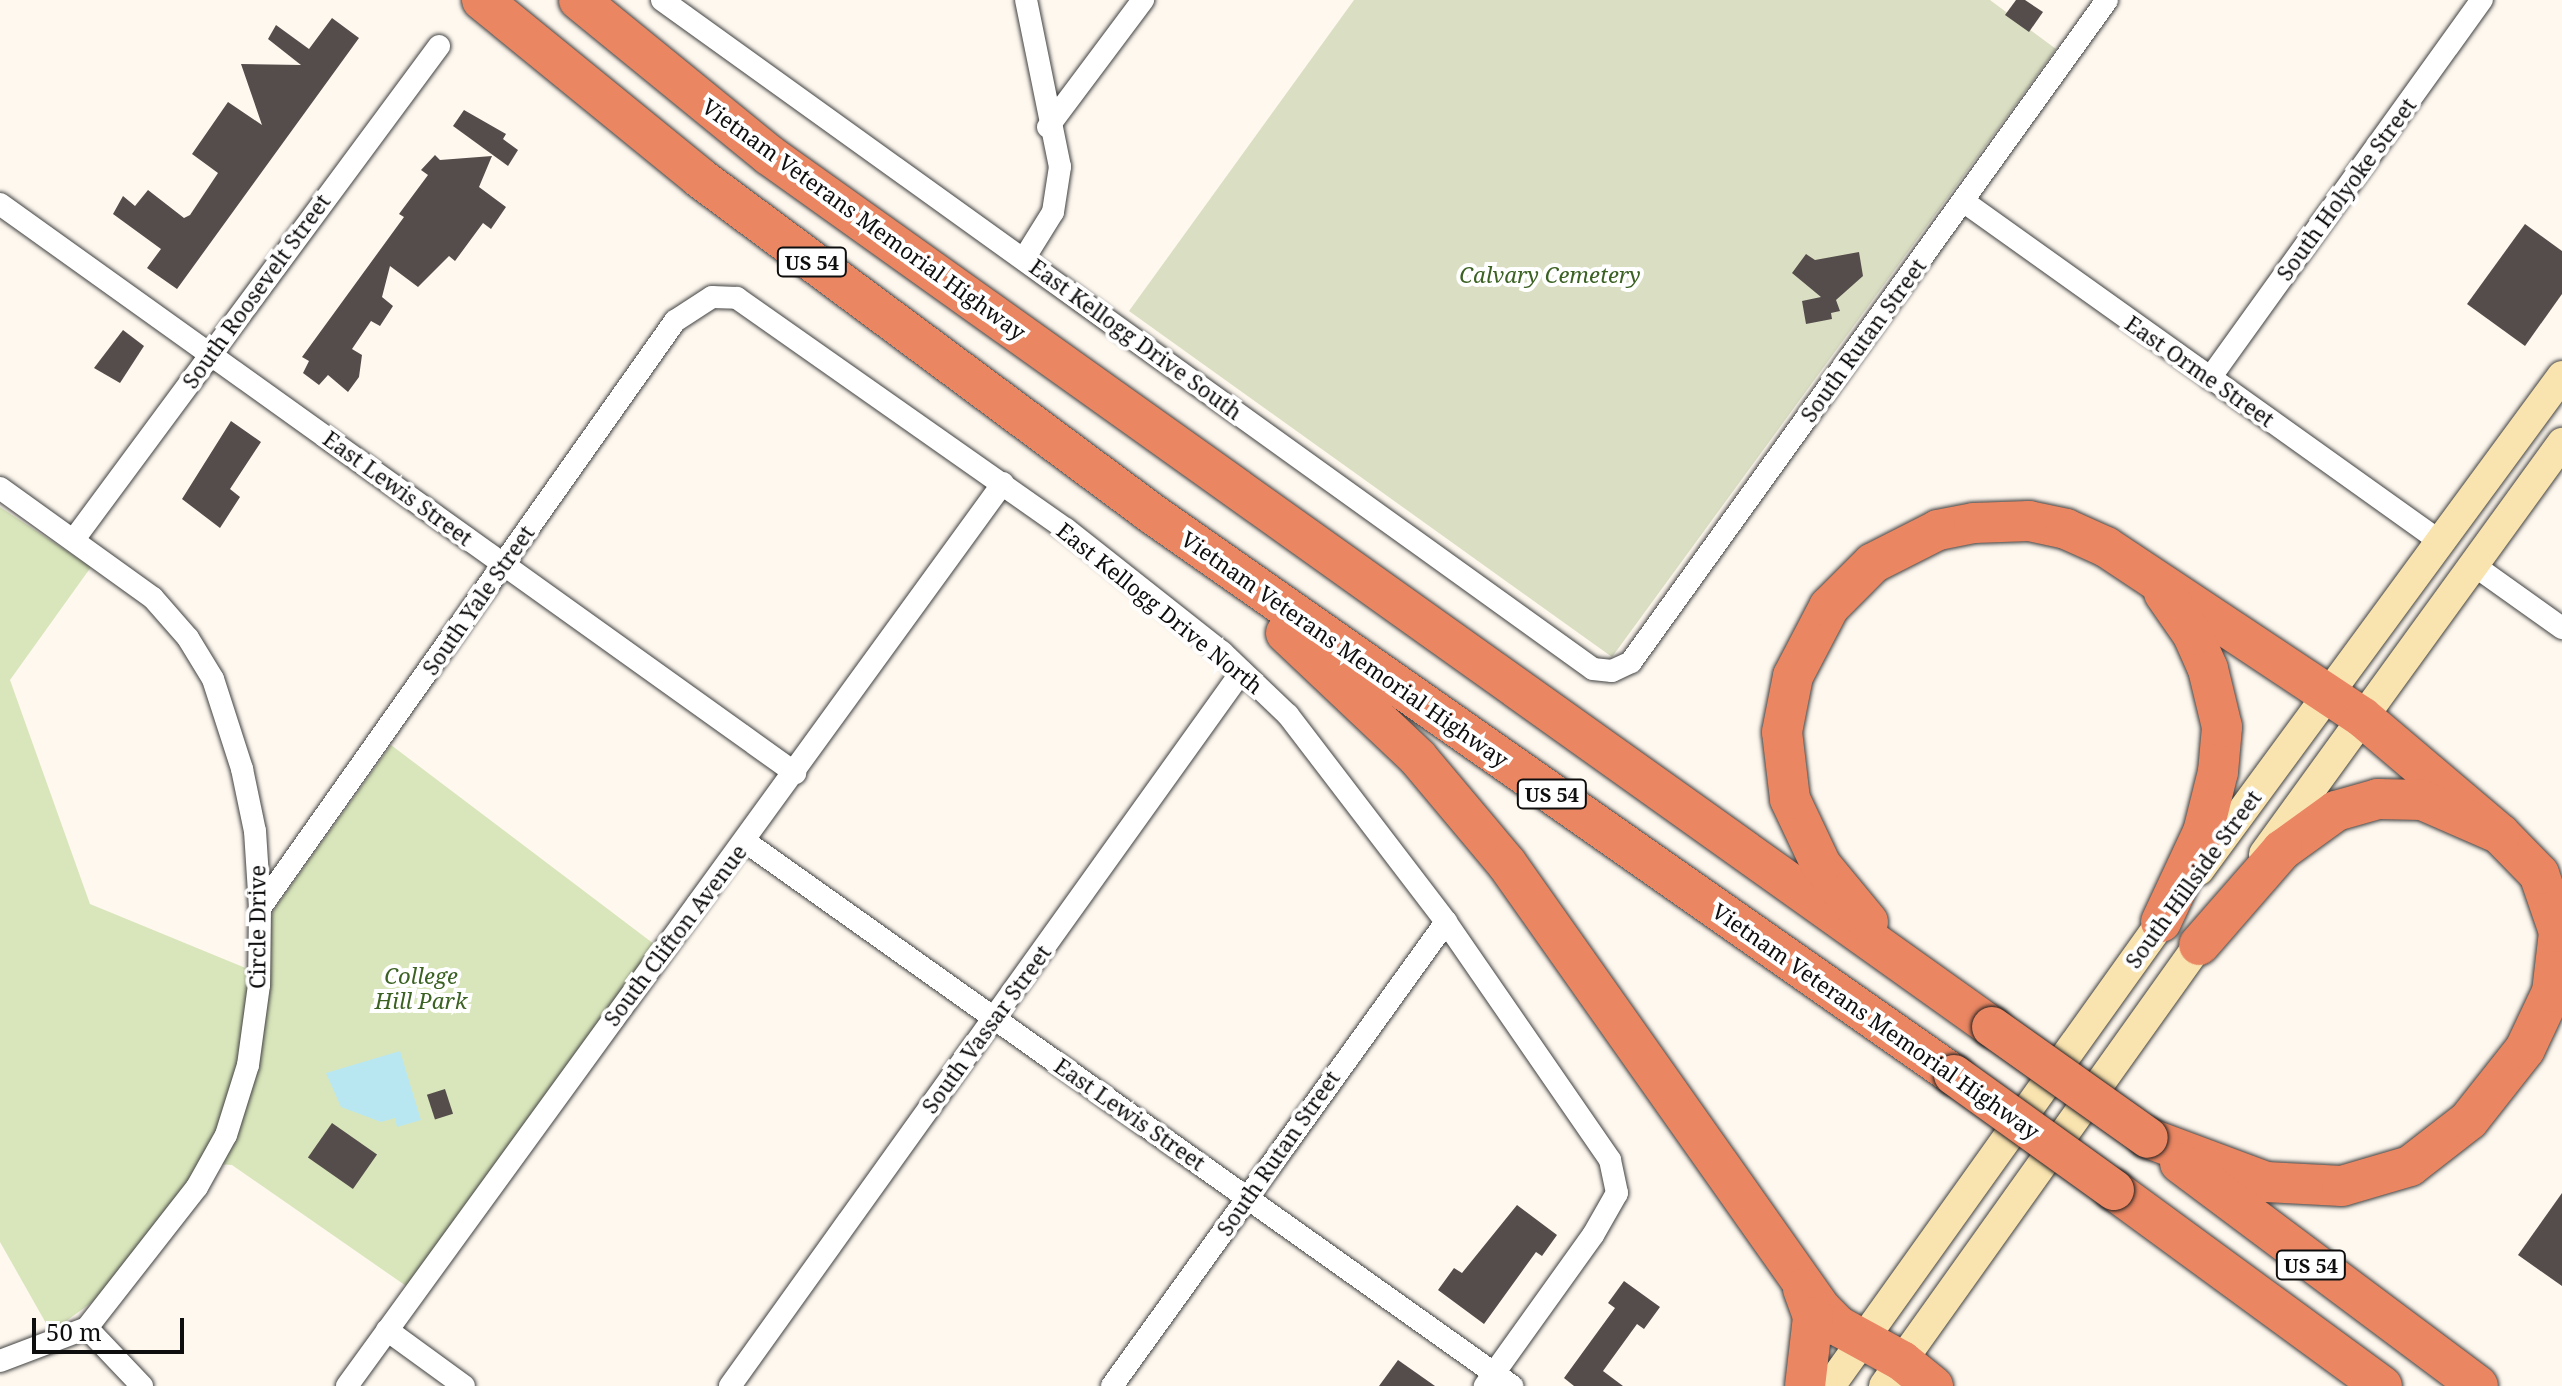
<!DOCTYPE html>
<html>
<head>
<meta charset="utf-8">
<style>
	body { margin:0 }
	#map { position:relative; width:2562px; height:1386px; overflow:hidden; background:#fef8ef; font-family:"Noto Serif",serif }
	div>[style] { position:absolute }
	.green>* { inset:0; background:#d9e6bb }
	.cemetery>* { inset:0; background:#dadec2 }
	.water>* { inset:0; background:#b8e7f2 }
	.building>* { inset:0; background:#554d4b; transform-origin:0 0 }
	.roads { filter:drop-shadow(0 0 2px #414141) drop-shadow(0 0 2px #414141) }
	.street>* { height:22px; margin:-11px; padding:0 11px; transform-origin:11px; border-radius:11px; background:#fff }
	.secondary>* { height:30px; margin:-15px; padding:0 15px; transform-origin:15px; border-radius:15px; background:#f9e3af }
	.highway>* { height:40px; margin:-20px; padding:0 20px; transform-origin:20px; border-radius:20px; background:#ea8662 }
	.bridges { filter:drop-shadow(0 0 2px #1f1f1f) drop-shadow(0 0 2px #1f1f1f) }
	.highway-bridge>* { height:40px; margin:-20px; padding:0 20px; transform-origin:20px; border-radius:20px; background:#ea8662 }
	span { translate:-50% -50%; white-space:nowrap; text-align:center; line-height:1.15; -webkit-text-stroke:8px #fff; paint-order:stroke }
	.shield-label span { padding:2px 6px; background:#fff; border:2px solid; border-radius:6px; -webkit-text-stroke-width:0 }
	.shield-label { font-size:20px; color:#0e0e0e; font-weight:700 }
	.street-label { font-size:22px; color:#0e0e0e }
	.park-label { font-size:22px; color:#3b6123; font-style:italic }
	.scale { position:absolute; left:32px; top:1318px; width:152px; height:36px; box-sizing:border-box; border:4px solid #0e0e0e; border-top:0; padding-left:10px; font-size:24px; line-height:28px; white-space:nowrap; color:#0e0e0e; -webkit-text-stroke:6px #fff; paint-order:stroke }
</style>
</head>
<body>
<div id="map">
	<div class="green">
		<div style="clip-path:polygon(0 507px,91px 567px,10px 680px,90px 904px,248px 969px,275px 908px,391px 745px,654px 944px,409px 1288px,232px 1165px,204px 1163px,106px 1292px,51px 1332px,0 1242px)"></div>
	</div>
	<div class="cemetery">
		<div style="clip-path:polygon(1354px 0,1990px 0,2056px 49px,1612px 657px,1129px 311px)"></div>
	</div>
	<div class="water">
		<div style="clip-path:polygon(400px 1051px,421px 1120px,397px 1127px,395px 1118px,381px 1122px,341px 1107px,326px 1073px)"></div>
	</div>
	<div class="building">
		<div style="clip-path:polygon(2016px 0,2025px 0,2043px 12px,2029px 32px,2005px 15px)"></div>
		<div style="clip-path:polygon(332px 18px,359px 38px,177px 289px,147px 268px,161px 249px,113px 214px,123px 196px,135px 206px,148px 190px,184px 218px,190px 215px,218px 173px,192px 154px,228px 102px,262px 125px,241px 64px,301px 65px,268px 39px,276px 25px,309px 49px)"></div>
		<div style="clip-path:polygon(464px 110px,506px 134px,503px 139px,518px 150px,508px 166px,453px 126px)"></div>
		<div style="clip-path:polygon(435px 155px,440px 160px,492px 156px,479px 187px,506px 207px,491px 229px,483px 223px,455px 261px,449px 256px,418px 287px,390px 266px,382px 297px,393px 306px,380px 326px,371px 321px,352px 349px,362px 355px,359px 377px,348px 392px,328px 375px,319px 385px,303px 373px,309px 361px,302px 357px,404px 217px,399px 214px,428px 175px,421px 170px)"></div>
		<div style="clip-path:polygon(2525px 224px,2562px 251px,2562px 294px,2525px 346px,2467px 304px)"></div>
		<div style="clip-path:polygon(1859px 252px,1863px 276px,1836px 300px,1840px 311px,1831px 313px,1832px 319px,1806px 324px,1802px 301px,1821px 297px,1792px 273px,1806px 254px,1815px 260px)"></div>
		<div style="clip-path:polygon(123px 330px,144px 346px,120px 383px,94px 368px)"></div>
		<div style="clip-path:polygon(231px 421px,261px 442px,230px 489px,240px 497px,220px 528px,182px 499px)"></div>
		<div style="left:445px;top:1089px;width:26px;height:19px;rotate:72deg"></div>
		<div style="left:332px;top:1123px;width:55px;height:42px;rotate:35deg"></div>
		<div style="clip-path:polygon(2562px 1193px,2562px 1286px,2518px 1255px)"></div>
		<div style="clip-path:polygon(1517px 1205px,1557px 1235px,1542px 1256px,1536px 1252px,1484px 1324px,1438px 1290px,1454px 1268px,1462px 1273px)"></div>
		<div style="clip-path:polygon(1624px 1281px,1660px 1307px,1644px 1329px,1637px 1324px,1603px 1371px,1623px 1386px,1574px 1386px,1564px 1378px,1615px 1308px,1608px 1303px)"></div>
		<div style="clip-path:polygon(1398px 1360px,1435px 1386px,1379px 1386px)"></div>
	</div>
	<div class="roads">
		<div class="street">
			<div style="left:662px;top:0;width:1146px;rotate:35.7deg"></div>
			<div style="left:1593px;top:669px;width:19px;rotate:6deg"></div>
			<div style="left:1612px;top:671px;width:21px;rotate:-25deg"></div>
			<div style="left:1631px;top:662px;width:815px;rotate:-54.28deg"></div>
			<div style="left:1048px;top:127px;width:159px;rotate:-53.2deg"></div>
			<div style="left:1963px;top:201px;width:584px;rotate:35.51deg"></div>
			<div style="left:0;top:204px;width:978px;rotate:35.59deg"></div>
			<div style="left:1025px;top:257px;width:53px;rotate:-58.1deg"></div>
			<div style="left:1053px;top:212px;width:46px;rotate:-81.2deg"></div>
			<div style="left:1060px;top:167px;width:170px;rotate:-101.5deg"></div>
			<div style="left:2210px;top:378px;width:466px;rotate:-54.3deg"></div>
			<div style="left:0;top:488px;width:188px;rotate:35.7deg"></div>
			<div style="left:153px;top:598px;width:53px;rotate:48.8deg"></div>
			<div style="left:188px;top:638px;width:48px;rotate:58.6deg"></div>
			<div style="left:213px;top:679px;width:95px;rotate:72.1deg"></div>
			<div style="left:242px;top:769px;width:63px;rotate:78.2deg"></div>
			<div style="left:255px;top:831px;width:77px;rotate:86.3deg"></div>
			<div style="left:260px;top:908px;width:77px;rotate:90.7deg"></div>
			<div style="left:259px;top:985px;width:81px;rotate:97.8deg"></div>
			<div style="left:248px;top:1065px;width:73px;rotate:107.4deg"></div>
			<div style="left:226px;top:1135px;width:60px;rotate:119.1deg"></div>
			<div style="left:197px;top:1187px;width:179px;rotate:128deg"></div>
			<div style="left:87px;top:1328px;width:93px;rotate:159.2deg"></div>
			<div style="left:75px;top:538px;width:612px;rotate:-53.5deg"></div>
			<div style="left:2475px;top:566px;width:107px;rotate:35.5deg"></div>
			<div style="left:746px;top:842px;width:940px;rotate:35.38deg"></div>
			<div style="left:260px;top:908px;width:719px;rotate:-54.74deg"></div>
			<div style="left:675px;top:321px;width:44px;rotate:-33deg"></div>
			<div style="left:712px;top:297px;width:25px;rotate:2deg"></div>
			<div style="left:737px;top:298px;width:402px;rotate:35.1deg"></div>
			<div style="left:1066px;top:529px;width:199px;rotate:38.3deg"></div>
			<div style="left:1222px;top:652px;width:91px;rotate:43.7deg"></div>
			<div style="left:1288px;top:715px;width:260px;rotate:52.6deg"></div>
			<div style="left:1446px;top:922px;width:289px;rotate:55.4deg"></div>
			<div style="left:1610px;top:1160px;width:34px;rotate:78deg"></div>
			<div style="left:1617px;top:1193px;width:48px;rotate:119.7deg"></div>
			<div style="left:1593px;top:1235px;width:186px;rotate:125.6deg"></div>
			<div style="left:87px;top:1328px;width:80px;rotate:46.5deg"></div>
			<div style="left:387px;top:1330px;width:95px;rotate:36deg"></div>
			<div style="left:347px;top:1386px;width:1116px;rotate:-54deg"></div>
			<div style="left:730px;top:1386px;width:879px;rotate:-54.39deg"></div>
			<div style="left:1112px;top:1386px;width:572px;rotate:-54.25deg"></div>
		</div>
		<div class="secondary">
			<div style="left:2264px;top:854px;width:508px;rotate:-54.06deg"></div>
			<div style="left:2199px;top:870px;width:613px;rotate:-53.69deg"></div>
			<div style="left:1830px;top:1386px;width:590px;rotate:-54.45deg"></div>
			<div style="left:1884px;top:1386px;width:561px;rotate:-54.5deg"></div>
		</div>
		<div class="highway">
			<div style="left:482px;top:0;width:281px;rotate:39.2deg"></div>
			<div style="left:700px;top:178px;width:562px;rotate:36.6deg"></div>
			<div style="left:1151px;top:513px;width:980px;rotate:34.99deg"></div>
			<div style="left:579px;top:0;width:245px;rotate:39.2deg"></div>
			<div style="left:769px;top:155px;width:1502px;rotate:35.49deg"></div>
			<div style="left:1286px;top:633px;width:182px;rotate:43.4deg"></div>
			<div style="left:1418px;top:758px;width:138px;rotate:50deg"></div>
			<div style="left:1507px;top:864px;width:545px;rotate:54.79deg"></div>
			<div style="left:1821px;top:1309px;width:24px;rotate:45deg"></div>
			<div style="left:1838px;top:1326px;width:73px;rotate:28.7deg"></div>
			<div style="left:1902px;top:1361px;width:40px;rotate:39deg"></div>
			<div style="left:1868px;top:922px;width:74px;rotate:-129.5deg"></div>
			<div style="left:1821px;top:865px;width:73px;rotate:-115.2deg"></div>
			<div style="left:1790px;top:799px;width:67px;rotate:-96.8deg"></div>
			<div style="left:1782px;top:732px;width:57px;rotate:-78.9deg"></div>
			<div style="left:1793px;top:676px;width:78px;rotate:-62.4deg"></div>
			<div style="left:1829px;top:607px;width:62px;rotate:-45deg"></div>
			<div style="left:1873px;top:563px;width:73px;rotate:-26.9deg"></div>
			<div style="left:1938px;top:530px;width:37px;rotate:-11deg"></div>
			<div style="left:1974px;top:523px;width:55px;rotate:-2.1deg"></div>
			<div style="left:2029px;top:521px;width:38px;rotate:12deg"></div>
			<div style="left:2066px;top:529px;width:44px;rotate:24.2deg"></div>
			<div style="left:2106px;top:547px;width:307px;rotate:33.6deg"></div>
			<div style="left:2362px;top:717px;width:181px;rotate:40.3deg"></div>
			<div style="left:2161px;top:922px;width:99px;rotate:-65deg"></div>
			<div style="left:2203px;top:832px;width:62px;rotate:-76deg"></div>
			<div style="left:2218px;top:772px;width:45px;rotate:-84.9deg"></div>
			<div style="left:2222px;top:727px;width:60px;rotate:-103.6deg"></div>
			<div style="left:2208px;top:669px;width:37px;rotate:-114deg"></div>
			<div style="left:2193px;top:635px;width:51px;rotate:-124.6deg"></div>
			<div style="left:2148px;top:1138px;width:126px;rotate:20.4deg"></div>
			<div style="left:2266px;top:1182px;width:76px;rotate:3deg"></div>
			<div style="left:2342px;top:1186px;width:71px;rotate:-16.4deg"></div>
			<div style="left:2410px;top:1166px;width:75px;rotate:-37.9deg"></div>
			<div style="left:2469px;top:1120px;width:90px;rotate:-51.7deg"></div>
			<div style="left:2525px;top:1049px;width:63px;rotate:-64.7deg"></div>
			<div style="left:2552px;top:992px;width:60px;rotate:-83.3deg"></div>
			<div style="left:2559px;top:932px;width:61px;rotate:-109deg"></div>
			<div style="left:2539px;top:874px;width:56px;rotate:-134.3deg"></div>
			<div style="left:2500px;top:834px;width:85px;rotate:-156.4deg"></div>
			<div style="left:2422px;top:800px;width:44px;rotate:-178.7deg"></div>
			<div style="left:2378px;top:799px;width:44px;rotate:164.1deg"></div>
			<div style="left:2336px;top:811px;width:67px;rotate:144.2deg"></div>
			<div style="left:2282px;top:850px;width:126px;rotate:131.1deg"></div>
			<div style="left:2180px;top:1163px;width:372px;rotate:36.8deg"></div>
			<div style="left:2114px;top:1190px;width:332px;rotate:36.2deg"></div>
			<div style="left:1803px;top:1289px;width:30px;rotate:70deg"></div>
			<div style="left:1813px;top:1317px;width:69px;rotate:96.6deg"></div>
		</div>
	</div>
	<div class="bridges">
		<div class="highway-bridge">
			<div style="left:1992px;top:1027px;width:191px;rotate:35.4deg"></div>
			<div style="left:1954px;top:1075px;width:197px;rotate:35.7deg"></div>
		</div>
	</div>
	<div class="shield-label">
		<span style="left:812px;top:262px">US 54</span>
		<span style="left:1552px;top:794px">US 54</span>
		<span style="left:2311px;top:1265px">US 54</span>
	</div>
	<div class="street-label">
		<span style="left:2346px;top:189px;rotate:-54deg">South Holyoke Street</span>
		<span style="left:864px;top:219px;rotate:36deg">Vietnam Veterans Memorial Highway</span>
		<span style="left:256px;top:291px;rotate:-54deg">South Roosevelt Street</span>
		<span style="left:1136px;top:339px;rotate:36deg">East Kellogg Drive South</span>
		<span style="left:1863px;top:340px;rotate:-54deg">South Rutan Street</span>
		<span style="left:2200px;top:371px;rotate:35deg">East Orme Street</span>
		<span style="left:398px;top:488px;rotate:36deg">East Lewis Street</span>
		<span style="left:478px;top:600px;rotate:-55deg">South Yale Street</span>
		<span style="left:1160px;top:608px;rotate:39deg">East Kellogg Drive North</span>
		<span style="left:1345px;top:649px;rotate:35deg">Vietnam Veterans Memorial Highway</span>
		<span style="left:2193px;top:879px;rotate:-54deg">South Hillside Street</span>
		<span style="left:257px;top:927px;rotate:-90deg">Circle Drive</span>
		<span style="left:675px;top:935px;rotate:-53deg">South Clifton Avenue</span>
		<span style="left:1876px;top:1021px;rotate:35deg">Vietnam Veterans Memorial Highway</span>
		<span style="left:986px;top:1029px;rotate:-54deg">South Vassar Street</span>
		<span style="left:1130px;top:1114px;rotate:35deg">East Lewis Street</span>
		<span style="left:1278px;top:1153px;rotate:-55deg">South Rutan Street</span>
	</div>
	<div class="park-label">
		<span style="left:1550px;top:275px">Calvary Cemetery</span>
		<span style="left:421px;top:988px">College<br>Hill Park</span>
	</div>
	<div class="scale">50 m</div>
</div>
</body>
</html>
